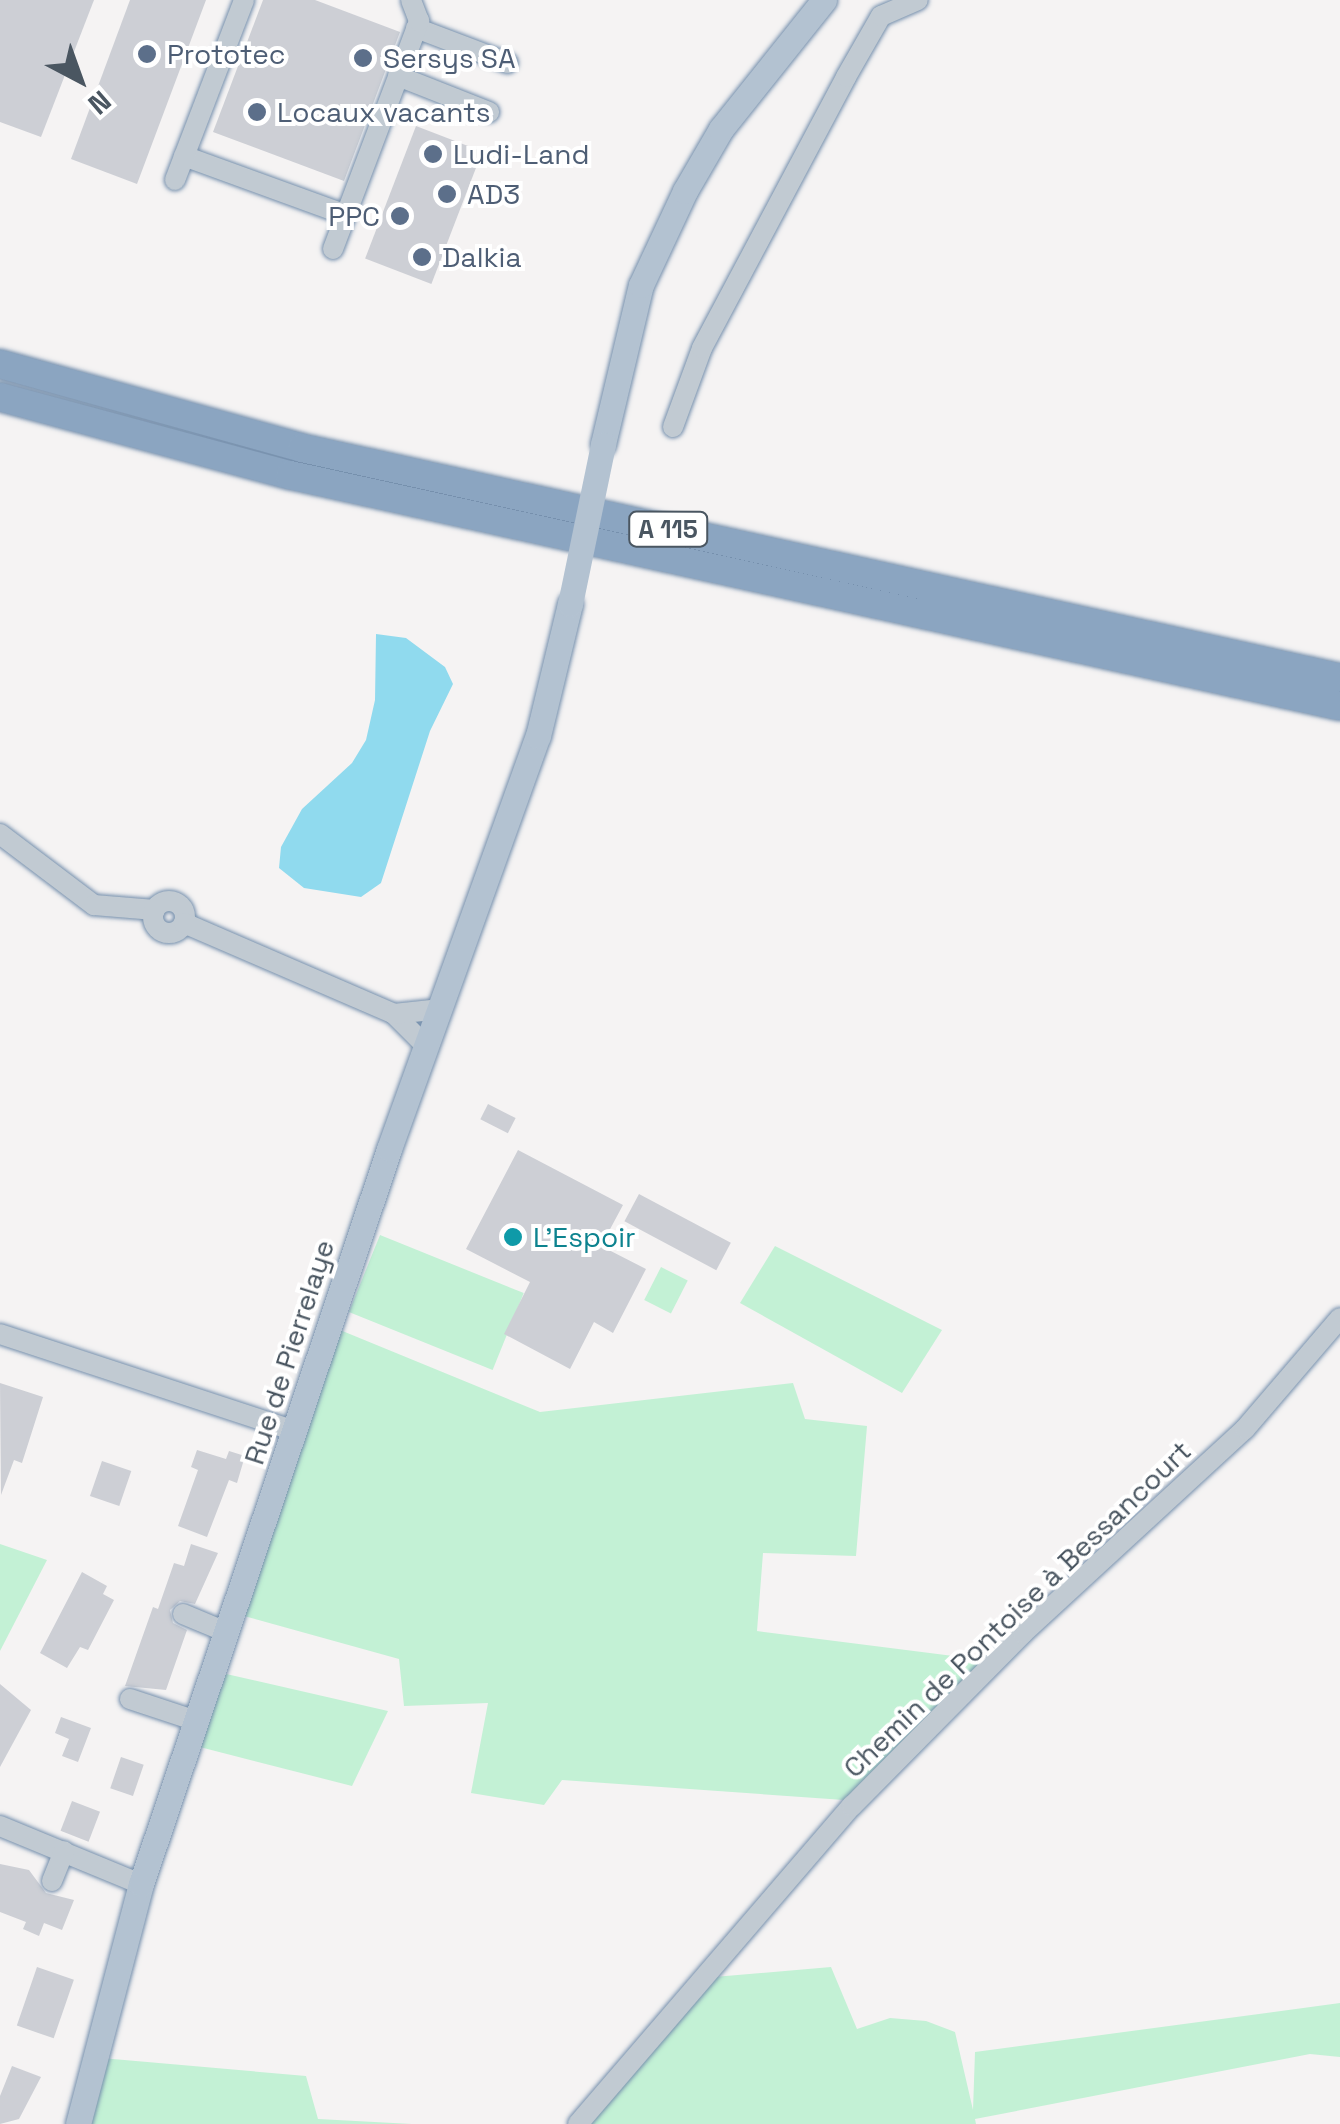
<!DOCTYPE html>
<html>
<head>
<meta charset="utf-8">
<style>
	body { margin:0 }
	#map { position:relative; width:1340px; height:2124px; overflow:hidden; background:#f5f3f3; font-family:"Space Grotesk",sans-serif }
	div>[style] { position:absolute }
	.green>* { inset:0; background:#c3f1d5; transform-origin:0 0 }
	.water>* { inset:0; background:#90daee }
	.building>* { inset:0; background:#cdcfd5; transform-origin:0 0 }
	.roads { filter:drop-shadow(0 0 2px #7690ad) drop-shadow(0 0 2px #7690ad) }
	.minor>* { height:20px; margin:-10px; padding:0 10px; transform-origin:10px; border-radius:10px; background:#c1cad2 }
	.minor>.ring { margin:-10px; padding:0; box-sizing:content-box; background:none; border:20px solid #c1cad2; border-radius:50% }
	.major>* { height:25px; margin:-12.5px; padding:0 12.5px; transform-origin:12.5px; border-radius:12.5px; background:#b3c2d1 }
	.highway>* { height:28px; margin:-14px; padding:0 14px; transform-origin:14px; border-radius:14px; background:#8ba5c1 }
	.major-bridge>* { height:25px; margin:-12.5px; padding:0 12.5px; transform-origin:12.5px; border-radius:12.5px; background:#b3c2d1 }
	.dots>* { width:28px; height:28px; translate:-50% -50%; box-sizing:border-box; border:5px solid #fff; border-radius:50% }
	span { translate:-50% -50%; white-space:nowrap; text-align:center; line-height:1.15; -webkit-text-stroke:8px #fff; paint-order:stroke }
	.shield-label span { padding:2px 8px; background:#fff; border:2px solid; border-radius:8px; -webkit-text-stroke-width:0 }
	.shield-label { font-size:25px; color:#4a5661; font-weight:700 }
	.service-label { font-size:28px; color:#4e5e75 }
	.left { translate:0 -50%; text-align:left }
	.right { translate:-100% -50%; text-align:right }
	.culture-label { font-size:28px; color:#0d838f }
	.street-label { font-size:28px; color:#4a5661 }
	.north { position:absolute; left:30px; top:30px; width:100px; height:100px; -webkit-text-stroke:8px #fff; paint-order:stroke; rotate:139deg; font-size:28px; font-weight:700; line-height:40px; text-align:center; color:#4a5661 }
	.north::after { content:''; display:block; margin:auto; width:35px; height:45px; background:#4a5661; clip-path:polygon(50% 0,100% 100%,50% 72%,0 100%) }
</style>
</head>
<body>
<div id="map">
	<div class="green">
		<div style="left:380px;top:1235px;width:155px;height:83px;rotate:22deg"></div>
		<div style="clip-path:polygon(775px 1246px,942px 1330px,902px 1393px,740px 1303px)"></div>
		<div style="left:661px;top:1267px;width:30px;height:37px;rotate:27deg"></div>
		<div style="clip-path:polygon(340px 1330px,540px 1412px,793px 1383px,805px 1419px,867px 1426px,856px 1556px,763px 1553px,757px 1631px,977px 1659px,993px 1672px,858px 1812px,844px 1800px,562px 1780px,544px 1805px,471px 1793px,488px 1703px,404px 1706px,399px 1659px,233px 1613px)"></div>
		<div style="clip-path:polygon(0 1544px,47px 1560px,0 1651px)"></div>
		<div style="clip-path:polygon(213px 1671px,388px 1711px,352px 1786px,192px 1745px)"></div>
		<div style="clip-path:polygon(831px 1967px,857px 2029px,890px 2018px,926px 2021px,955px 2032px,973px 2110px,975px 2052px,1340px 2003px,1340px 2057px,1310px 2054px,975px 2119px,976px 2124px,583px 2124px,714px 1977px)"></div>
		<div style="clip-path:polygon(90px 2057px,306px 2076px,318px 2119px,412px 2124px,75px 2124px)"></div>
	</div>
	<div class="water">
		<div style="clip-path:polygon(376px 634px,406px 638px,445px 667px,453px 684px,430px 731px,381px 883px,361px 897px,304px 888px,279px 868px,281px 847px,302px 809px,352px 763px,366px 740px,375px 700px)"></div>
	</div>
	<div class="building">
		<div style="clip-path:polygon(0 0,94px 0,41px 137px,0 122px)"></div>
		<div style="clip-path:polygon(130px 0,206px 0,137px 184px,71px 159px)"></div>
		<div style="clip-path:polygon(263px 0,315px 0,400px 32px,344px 181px,213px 132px)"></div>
		<div style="left:416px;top:126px;width:71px;height:142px;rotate:21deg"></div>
		<div style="left:488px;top:1104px;width:31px;height:17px;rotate:27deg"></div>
		<div style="clip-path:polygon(518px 1150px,623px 1205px,601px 1246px,646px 1269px,613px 1333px,594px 1322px,570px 1369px,504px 1334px,530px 1282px,466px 1249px)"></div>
		<div style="left:639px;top:1194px;width:104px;height:31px;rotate:28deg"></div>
		<div style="clip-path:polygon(0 1383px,43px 1397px,22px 1463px,14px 1460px,1px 1495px)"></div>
		<div style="clip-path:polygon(197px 1450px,226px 1459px,229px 1451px,245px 1456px,237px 1483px,229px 1480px,207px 1537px,178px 1526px,198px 1470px,191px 1467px)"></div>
		<div style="left:102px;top:1461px;width:31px;height:37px;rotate:19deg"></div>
		<div style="clip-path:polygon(191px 1544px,218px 1553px,195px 1604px,180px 1601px,170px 1610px,173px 1623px,187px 1630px,166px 1690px,125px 1686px,153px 1607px,158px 1609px,174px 1563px,184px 1566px)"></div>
		<div style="clip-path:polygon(82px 1572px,107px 1586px,103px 1594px,114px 1600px,88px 1650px,80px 1647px,67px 1668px,40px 1653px)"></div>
		<div style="clip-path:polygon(0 1684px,31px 1710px,0 1767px)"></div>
		<div style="clip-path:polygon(61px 1717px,91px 1728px,78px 1762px,62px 1756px,69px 1739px,55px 1733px)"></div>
		<div style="left:121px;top:1757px;width:24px;height:33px;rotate:19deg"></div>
		<div style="left:72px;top:1801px;width:30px;height:32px;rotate:21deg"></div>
		<div style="clip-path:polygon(0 1864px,29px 1870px,46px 1893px,74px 1900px,62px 1930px,44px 1923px,39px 1936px,23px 1929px,26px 1922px,0 1912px)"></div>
		<div style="left:37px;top:1967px;width:39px;height:62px;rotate:19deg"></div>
		<div style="clip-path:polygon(12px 2066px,41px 2077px,19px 2119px,0 2124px,0 2096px)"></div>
	</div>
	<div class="roads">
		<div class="minor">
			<div style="left:416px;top:28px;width:98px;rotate:20.8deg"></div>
			<div style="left:398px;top:76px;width:98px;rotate:21.6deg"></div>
			<div style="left:184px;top:156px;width:172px;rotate:20deg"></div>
			<div style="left:175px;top:180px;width:193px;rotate:-69deg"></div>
			<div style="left:333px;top:249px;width:244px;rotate:-69.3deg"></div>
			<div style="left:419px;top:21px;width:22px;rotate:-111deg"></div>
			<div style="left:673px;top:427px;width:84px;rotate:-69.8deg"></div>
			<div style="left:702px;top:348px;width:307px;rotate:-62deg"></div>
			<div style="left:846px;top:77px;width:70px;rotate:-60.2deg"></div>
			<div style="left:881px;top:16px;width:40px;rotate:-23.4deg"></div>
			<div style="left:0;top:834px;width:118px;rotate:37.1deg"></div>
			<div style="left:94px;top:905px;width:61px;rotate:4.7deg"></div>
			<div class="ring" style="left:153px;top:901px;width:12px;height:12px"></div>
			<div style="left:184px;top:923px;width:229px;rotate:23.4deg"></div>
			<div style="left:394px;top:1014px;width:47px;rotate:45deg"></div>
			<div style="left:394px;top:1014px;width:47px;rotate:-6.1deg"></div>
			<div style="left:0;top:1334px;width:311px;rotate:18.2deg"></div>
			<div style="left:183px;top:1614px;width:47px;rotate:22.7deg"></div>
			<div style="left:130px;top:1699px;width:70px;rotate:18.4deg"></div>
			<div style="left:0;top:1826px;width:152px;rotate:22.4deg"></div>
			<div style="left:52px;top:1881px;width:32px;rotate:-68deg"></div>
			<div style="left:578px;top:2124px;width:420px;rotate:-49.3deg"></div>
			<div style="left:852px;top:1806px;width:243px;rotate:-45.3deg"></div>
			<div style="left:1023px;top:1633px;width:301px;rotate:-42.6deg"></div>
			<div style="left:1245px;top:1429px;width:146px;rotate:-49.4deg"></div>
		</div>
		<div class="major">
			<div style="left:603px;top:444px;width:163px;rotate:-76.6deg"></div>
			<div style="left:641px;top:285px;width:104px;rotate:-64.9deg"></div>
			<div style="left:685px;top:191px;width:72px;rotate:-59.9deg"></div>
			<div style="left:721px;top:129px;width:165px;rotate:-51.4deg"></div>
			<div style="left:78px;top:2124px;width:248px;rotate:-75.3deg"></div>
			<div style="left:141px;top:1884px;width:776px;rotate:-71.35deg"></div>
			<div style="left:389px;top:1149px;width:439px;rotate:-70.2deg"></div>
			<div style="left:538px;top:736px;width:136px;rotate:-76.4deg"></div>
		</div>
		<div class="highway">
			<div style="left:0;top:364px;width:313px;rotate:15.5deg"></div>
			<div style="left:302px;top:448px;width:1063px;rotate:12.49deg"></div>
			<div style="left:0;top:397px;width:300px;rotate:15.1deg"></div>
			<div style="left:290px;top:475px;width:1075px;rotate:12.41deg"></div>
		</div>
	</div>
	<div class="major-bridge">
		<div style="left:570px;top:604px;width:163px;rotate:-78.3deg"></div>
	</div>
	<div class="dots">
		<div style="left:147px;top:54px;background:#5c6f8a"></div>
		<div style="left:363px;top:58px;background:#5c6f8a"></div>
		<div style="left:257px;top:112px;background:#5c6f8a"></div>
		<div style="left:433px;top:154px;background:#5c6f8a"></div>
		<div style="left:447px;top:194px;background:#5c6f8a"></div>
		<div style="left:400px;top:216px;background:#5c6f8a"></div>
		<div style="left:422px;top:257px;background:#5c6f8a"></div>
		<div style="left:513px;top:1237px;background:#0f9aa8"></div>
	</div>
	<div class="shield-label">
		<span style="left:668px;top:529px">A 115</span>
	</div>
	<div class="service-label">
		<span class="left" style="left:167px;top:54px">Prototec</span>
		<span class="left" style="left:383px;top:58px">Sersys SA</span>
		<span class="left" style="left:277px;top:112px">Locaux vacants</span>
		<span class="left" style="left:453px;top:154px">Ludi-Land</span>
		<span class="left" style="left:467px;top:194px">AD3</span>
		<span class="right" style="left:380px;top:216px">PPC</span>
		<span class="left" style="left:442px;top:257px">Dalkia</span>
	</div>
	<div class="culture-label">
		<span class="left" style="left:533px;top:1237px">L'Espoir</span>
	</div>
	<div class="street-label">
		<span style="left:289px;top:1352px;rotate:-72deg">Rue de Pierrelaye</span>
		<span style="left:1017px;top:1609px;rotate:-44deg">Chemin de Pontoise à Bessancourt</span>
	</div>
	<div class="north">N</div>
</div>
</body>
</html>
